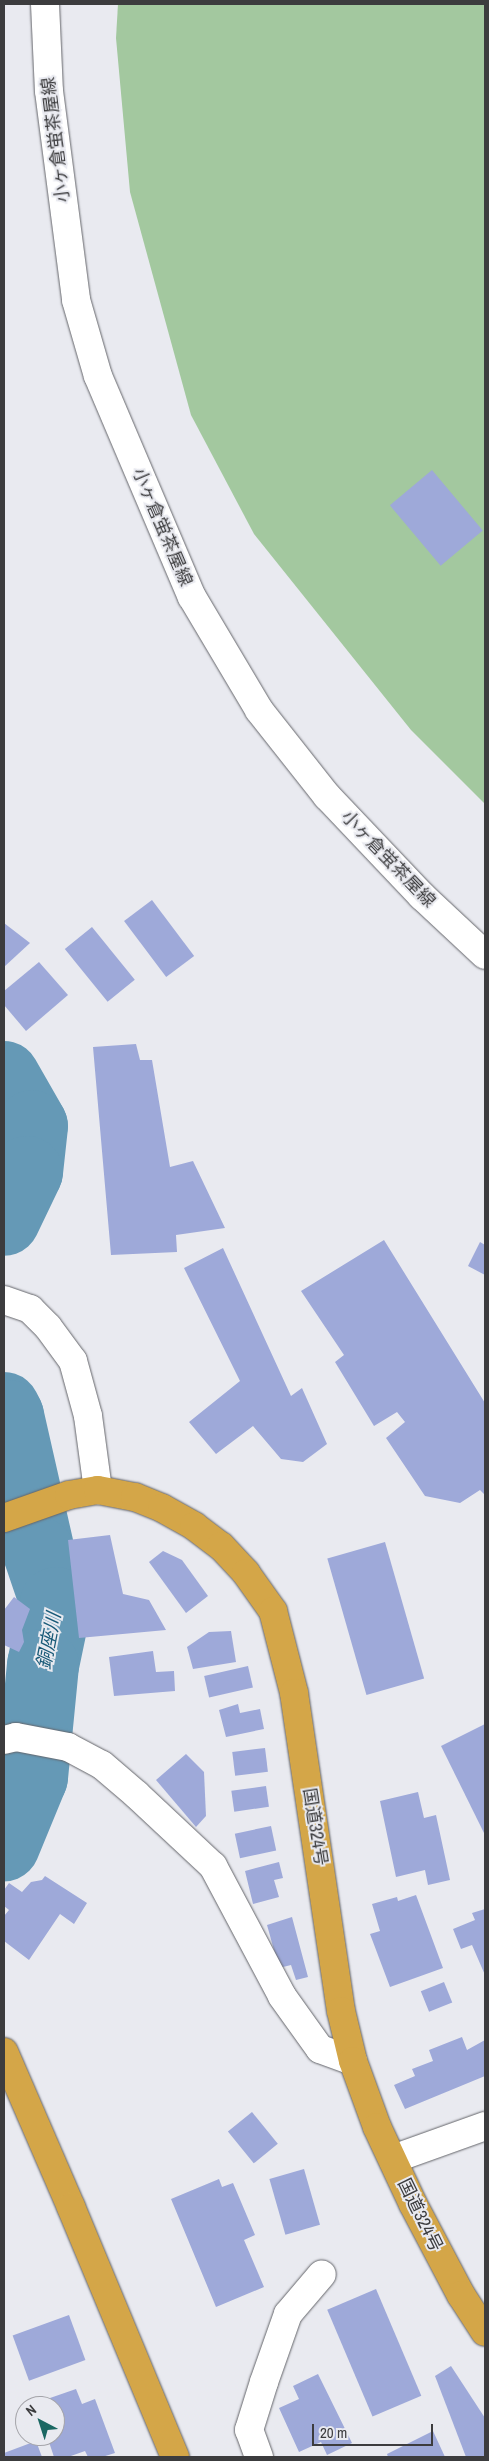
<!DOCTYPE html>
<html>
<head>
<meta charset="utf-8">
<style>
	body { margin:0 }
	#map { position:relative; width:489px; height:2461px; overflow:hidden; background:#e9eaf0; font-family:"Archivo Narrow","Noto Sans JP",sans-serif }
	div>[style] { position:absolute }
	.forest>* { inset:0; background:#a3c89f }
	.river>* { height:72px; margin:-36px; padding:0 36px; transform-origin:36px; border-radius:36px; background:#6599b6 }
	.building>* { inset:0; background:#9ea9d9; transform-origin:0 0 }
	.roads { filter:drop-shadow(0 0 1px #64656a) drop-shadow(0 0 1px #64656a) }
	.minor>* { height:28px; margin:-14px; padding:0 14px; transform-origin:14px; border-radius:14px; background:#fff }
	.tertiary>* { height:28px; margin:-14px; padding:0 14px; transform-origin:14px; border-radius:14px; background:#fff }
	.trunk>* { height:28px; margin:-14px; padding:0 14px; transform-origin:14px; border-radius:14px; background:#d4a648 }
	span { translate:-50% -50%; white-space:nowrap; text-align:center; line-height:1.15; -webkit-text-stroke:4px #e9eaf0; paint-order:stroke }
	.street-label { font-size:18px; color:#3c3c3e }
	.water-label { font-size:19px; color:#195a78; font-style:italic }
	.frame { position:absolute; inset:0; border:5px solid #3c3c3e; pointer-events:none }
	.north { position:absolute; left:15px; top:2396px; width:50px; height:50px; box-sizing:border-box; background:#e9eaf0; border:1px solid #a4a4a9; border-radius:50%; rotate:320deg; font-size:14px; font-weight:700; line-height:20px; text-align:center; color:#3c3c3e }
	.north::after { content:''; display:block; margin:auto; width:18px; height:22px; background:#1a6762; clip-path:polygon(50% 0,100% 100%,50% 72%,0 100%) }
	.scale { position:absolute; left:312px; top:2424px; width:121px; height:22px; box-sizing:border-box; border:2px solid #3c3c3e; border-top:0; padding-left:6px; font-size:15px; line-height:18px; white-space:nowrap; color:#3c3c3e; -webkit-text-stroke:4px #e9eaf0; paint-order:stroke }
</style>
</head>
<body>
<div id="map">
	<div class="forest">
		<div style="clip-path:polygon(118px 4px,485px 4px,485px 804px,411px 730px,254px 534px,191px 415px,130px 192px,116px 38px)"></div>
	</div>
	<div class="river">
		<div style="left:4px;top:1077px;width:56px;rotate:60.3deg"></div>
		<div style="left:32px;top:1126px;width:46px;rotate:96.2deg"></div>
		<div style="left:27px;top:1172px;width:53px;rotate:115.6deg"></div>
		<div style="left:4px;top:1408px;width:9px;rotate:63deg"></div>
		<div style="left:8px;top:1416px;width:140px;rotate:77.2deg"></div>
		<div style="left:39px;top:1553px;width:53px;rotate:71.2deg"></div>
		<div style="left:56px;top:1603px;width:63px;rotate:101.8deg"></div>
		<div style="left:43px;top:1665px;width:113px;rotate:95.6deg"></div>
		<div style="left:32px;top:1777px;width:74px;rotate:112.4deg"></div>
	</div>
	<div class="building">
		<div style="left:432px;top:470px;width:79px;height:55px;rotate:50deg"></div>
		<div style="left:152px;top:900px;width:70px;height:35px;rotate:53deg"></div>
		<div style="clip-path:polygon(4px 923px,30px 943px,4px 967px)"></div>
		<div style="left:92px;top:927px;width:68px;height:35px;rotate:51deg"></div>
		<div style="clip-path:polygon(39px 962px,68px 995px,26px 1031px,4px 1005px,4px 991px)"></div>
		<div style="clip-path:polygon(136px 1044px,140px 1060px,152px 1060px,170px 1167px,193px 1161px,225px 1228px,176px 1235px,177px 1252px,111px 1255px,93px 1047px)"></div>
		<div style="clip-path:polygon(384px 1240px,485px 1403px,485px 1495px,480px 1490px,460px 1503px,425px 1496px,386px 1438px,405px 1422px,397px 1412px,374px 1426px,335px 1362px,344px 1355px,301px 1291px)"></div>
		<div style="clip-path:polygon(480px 1242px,485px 1245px,485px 1275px,468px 1266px)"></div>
		<div style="clip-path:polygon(223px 1248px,291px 1396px,302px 1388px,327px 1444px,303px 1462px,281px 1459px,253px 1426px,216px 1454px,189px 1422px,240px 1381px,184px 1268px)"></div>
		<div style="clip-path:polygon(110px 1535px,123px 1594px,149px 1600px,166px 1630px,79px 1638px,68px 1540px)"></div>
		<div style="left:385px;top:1542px;width:142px;height:60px;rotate:74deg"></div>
		<div style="clip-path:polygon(163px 1551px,182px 1560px,208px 1596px,186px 1613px,149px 1562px)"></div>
		<div style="clip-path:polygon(14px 1597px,30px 1609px,22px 1630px,24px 1642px,19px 1652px,4px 1645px,4px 1610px)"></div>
		<div style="clip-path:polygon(231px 1631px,236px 1662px,193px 1669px,187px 1647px,209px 1632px)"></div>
		<div style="clip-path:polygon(153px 1651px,156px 1672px,174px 1671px,175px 1691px,114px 1696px,109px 1657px)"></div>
		<div style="left:248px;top:1666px;width:22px;height:45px;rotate:77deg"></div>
		<div style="clip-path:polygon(238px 1704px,240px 1713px,260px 1709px,264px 1729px,226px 1737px,219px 1710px)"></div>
		<div style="clip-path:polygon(485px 1724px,485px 1835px,441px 1746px)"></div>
		<div style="left:265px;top:1748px;width:24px;height:33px;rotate:83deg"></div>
		<div style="clip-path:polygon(186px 1754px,204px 1772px,206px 1816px,196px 1827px,156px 1780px)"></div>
		<div style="left:266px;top:1786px;width:21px;height:35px;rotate:82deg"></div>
		<div style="clip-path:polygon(418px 1792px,424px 1818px,436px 1815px,450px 1880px,428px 1885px,425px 1870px,396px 1877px,380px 1801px)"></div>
		<div style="left:271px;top:1826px;width:25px;height:37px;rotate:78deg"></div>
		<div style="clip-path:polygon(279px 1862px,283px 1878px,274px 1880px,279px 1897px,253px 1904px,245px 1871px)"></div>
		<div style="clip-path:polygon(45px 1876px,87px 1903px,74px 1924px,60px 1914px,29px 1960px,4px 1941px,4px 1916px,9px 1910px,4px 1906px,4px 1890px,9px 1883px,22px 1892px,31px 1882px,42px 1880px)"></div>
		<div style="clip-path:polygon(416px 1895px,443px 1968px,390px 1987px,370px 1934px,380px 1931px,372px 1904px,397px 1897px,398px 1901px)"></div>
		<div style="clip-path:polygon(485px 1909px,485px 1975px,472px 1945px,461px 1949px,453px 1929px,475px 1920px,472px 1913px)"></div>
		<div style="clip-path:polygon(292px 1917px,308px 1977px,296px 1980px,291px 1965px,279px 1968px,267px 1925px)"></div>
		<div style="left:444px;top:1982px;width:22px;height:25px;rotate:68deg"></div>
		<div style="clip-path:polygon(462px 2037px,467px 2050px,485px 2040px,485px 2076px,405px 2109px,394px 2085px,415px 2076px,412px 2069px,433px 2061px,429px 2050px)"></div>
		<div style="left:252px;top:2112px;width:41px;height:31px;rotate:51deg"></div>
		<div style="left:304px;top:2169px;width:58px;height:36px;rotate:74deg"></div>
		<div style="clip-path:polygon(219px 2179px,222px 2187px,233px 2183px,255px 2235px,244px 2240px,264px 2287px,216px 2307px,171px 2199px)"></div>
		<div style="left:376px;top:2289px;width:116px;height:53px;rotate:67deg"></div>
		<div style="left:69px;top:2315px;width:48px;height:60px;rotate:70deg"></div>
		<div style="clip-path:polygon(451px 2366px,485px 2418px,485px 2457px,466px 2457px,435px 2376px)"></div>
		<div style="clip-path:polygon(318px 2374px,352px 2443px,327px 2455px,321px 2442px,299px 2452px,279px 2408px,299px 2399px,293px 2386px)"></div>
		<div style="clip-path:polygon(76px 2389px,82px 2404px,95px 2399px,115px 2453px,102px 2457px,88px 2457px,85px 2451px,68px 2457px,54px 2457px,47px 2436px,55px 2436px,55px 2406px,53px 2406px,50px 2398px)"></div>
		<div style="clip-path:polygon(433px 2431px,445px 2457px,388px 2457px,387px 2454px)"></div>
		<div style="clip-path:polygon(36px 2441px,42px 2457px,4px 2457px,4px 2453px)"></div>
	</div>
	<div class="roads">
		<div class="minor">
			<div style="left:4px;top:1740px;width:12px;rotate:-14deg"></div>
			<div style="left:16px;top:1737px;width:53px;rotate:10.9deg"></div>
			<div style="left:68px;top:1747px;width:38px;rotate:28deg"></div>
			<div style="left:102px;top:1765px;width:46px;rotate:40.6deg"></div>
			<div style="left:137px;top:1795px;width:104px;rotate:43.1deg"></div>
			<div style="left:213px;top:1866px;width:147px;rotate:62deg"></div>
			<div style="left:282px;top:1996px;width:65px;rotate:54.4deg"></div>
			<div style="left:320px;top:2049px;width:35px;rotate:20deg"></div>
			<div style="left:393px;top:2159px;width:98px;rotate:-19.7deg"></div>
			<div style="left:259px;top:2457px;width:29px;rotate:-110deg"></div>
			<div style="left:249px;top:2430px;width:50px;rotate:-72.6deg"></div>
			<div style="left:264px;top:2382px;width:72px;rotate:-70.6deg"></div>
			<div style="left:288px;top:2314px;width:52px;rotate:-49.6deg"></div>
		</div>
		<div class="tertiary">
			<div style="left:45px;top:4px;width:87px;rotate:87.4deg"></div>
			<div style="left:49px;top:91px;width:211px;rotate:82.6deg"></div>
			<div style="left:76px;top:300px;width:79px;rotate:73.9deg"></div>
			<div style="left:98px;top:376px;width:240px;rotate:67deg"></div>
			<div style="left:192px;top:597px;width:131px;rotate:59.3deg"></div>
			<div style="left:259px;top:710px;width:110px;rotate:51.7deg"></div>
			<div style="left:327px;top:796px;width:138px;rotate:46.5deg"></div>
			<div style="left:422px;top:896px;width:86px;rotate:43.1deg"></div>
			<div style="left:4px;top:1300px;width:28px;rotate:19deg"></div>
			<div style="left:30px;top:1309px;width:25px;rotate:45deg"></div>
			<div style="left:48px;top:1327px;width:42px;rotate:53.7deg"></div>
			<div style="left:73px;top:1361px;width:57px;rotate:74.7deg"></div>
			<div style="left:88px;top:1416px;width:75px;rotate:82.3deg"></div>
		</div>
		<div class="trunk">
			<div style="left:4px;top:1518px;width:69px;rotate:-19.5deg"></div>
			<div style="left:69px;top:1495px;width:29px;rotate:-10deg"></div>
			<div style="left:98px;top:1490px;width:38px;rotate:11deg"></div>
			<div style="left:135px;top:1497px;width:29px;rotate:22deg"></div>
			<div style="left:162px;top:1508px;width:37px;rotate:29deg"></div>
			<div style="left:194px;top:1526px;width:34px;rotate:37deg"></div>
			<div style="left:221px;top:1546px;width:37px;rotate:47deg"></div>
			<div style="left:246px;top:1573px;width:47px;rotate:54.6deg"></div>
			<div style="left:273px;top:1611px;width:85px;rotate:75.6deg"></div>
			<div style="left:294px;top:1693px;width:321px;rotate:81.6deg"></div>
			<div style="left:341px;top:2011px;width:51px;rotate:76.5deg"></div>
			<div style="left:353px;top:2061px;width:70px;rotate:70deg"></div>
			<div style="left:377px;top:2127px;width:85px;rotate:64.9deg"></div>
			<div style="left:413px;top:2204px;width:103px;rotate:62.2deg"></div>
			<div style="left:461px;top:2295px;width:44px;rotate:57deg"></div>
			<div style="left:4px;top:2052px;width:169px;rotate:66.6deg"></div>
			<div style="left:71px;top:2207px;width:271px;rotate:67.4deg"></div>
		</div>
	</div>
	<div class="street-label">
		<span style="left:56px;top:140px;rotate:-97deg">小ヶ倉蛍茶屋線</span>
		<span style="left:162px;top:527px;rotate:67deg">小ヶ倉蛍茶屋線</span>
		<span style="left:388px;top:859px;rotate:46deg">小ヶ倉蛍茶屋線</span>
		<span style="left:315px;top:1827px;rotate:81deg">国道324号</span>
		<span style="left:420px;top:2215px;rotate:64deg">国道324号</span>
	</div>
	<div class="water-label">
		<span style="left:49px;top:1641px;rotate:-79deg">銅座川</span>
	</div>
	<div class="frame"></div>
	<div class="north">N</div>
	<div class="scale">20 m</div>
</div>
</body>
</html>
